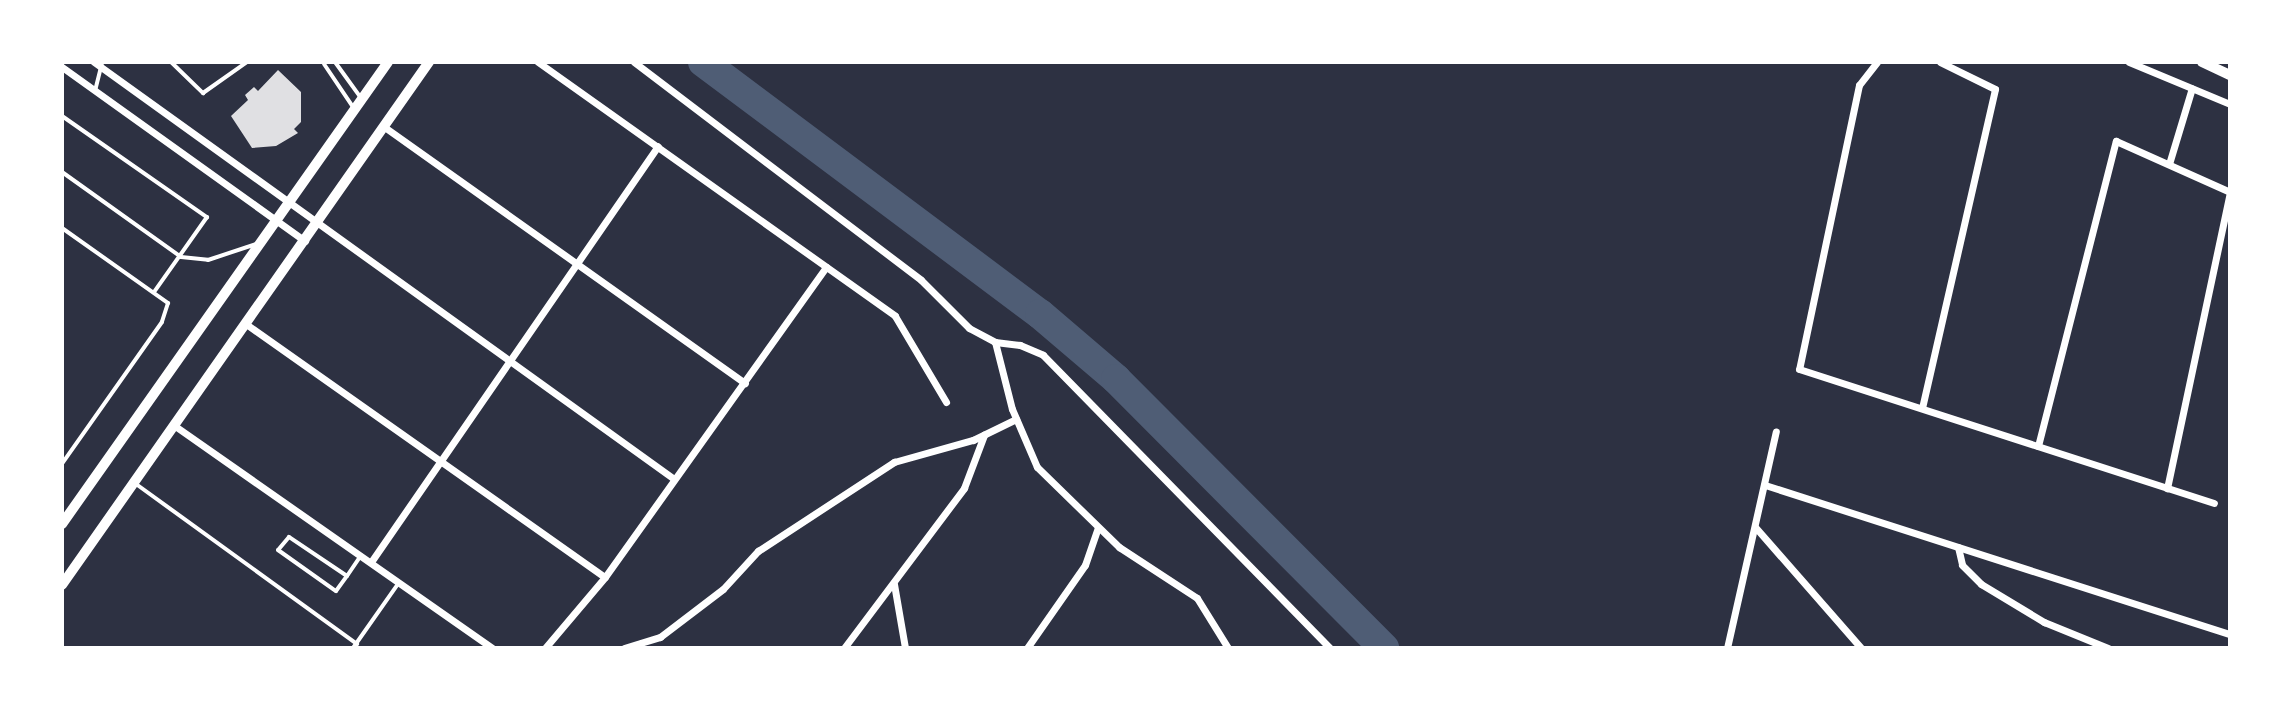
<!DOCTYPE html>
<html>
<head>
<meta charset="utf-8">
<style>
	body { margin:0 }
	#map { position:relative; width:2292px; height:710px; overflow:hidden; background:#2d3142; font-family:"Varela Round",sans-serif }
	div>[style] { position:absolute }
	.river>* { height:30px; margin:-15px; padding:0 15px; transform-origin:15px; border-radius:15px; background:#4f5d75 }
	.building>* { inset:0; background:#e0e0e3 }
	.service>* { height:4px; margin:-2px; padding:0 2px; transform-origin:2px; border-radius:2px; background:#fff }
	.minor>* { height:7px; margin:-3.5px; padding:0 3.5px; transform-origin:3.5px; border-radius:3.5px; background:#fff }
	.secondary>* { height:10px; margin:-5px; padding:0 5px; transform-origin:5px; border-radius:5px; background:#fff }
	span { translate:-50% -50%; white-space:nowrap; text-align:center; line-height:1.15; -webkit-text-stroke:8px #fff; paint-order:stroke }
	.frame { position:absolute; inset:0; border:64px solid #fff; pointer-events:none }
</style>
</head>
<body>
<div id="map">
	<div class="river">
		<div style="left:703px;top:62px;width:421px;rotate:36.8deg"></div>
		<div style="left:1040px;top:314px;width:100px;rotate:40.5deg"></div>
		<div style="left:1116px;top:379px;width:380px;rotate:45.1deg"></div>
	</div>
	<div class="building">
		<div style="clip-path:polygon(278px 70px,301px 92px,301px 122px,294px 129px,298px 133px,276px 146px,252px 148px,231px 116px,248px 100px,245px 95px,254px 87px,258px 91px)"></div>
	</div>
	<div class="service">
		<div style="left:171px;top:62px;width:45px;rotate:44.1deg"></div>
		<div style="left:203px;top:93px;width:54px;rotate:-35.2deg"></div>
		<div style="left:335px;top:62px;width:44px;rotate:54.2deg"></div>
		<div style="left:324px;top:64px;width:52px;rotate:56deg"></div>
		<div style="left:95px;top:91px;width:30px;rotate:-76deg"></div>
		<div style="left:62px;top:116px;width:177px;rotate:34.9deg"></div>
		<div style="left:207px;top:217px;width:92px;rotate:125.2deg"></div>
		<div style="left:62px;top:172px;width:146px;rotate:35.5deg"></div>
		<div style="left:181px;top:257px;width:27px;rotate:6deg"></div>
		<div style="left:208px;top:260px;width:51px;rotate:-18.4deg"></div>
		<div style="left:62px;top:228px;width:130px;rotate:35.3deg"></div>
		<div style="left:168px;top:303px;width:20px;rotate:108deg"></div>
		<div style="left:162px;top:322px;width:174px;rotate:125.2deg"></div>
		<div style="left:136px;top:484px;width:273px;rotate:35.9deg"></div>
		<div style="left:347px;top:576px;width:70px;rotate:-146.1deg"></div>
		<div style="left:289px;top:537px;width:17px;rotate:130deg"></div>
		<div style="left:278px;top:550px;width:71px;rotate:35.3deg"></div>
		<div style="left:336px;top:591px;width:19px;rotate:-54deg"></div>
		<div style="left:347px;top:576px;width:25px;rotate:-56deg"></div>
		<div style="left:353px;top:648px;width:78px;rotate:-54.9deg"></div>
	</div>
	<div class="minor">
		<div style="left:94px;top:62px;width:714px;rotate:35.71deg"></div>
		<div style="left:538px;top:62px;width:438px;rotate:35.4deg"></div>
		<div style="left:895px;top:316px;width:100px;rotate:59.3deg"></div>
		<div style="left:634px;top:62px;width:360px;rotate:37.2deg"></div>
		<div style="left:921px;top:280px;width:68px;rotate:45deg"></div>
		<div style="left:969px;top:328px;width:30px;rotate:28deg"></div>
		<div style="left:995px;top:342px;width:25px;rotate:7deg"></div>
		<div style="left:1020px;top:345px;width:25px;rotate:23deg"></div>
		<div style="left:1043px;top:355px;width:410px;rotate:45.6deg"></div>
		<div style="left:1877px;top:62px;width:29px;rotate:128deg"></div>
		<div style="left:1859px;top:85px;width:290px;rotate:101.9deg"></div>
		<div style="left:1799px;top:369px;width:436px;rotate:17.9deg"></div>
		<div style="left:2129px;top:62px;width:109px;rotate:22.6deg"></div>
		<div style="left:62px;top:67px;width:299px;rotate:35.6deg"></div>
		<div style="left:383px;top:126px;width:444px;rotate:35.4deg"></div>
		<div style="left:2169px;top:164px;width:79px;rotate:-73.2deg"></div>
		<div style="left:246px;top:324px;width:439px;rotate:35.2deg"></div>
		<div style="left:995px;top:342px;width:69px;rotate:75.8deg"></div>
		<div style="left:1012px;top:409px;width:63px;rotate:66.7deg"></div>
		<div style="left:1037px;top:467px;width:115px;rotate:44.3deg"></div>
		<div style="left:1119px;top:547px;width:93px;rotate:33.2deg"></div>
		<div style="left:1197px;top:598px;width:59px;rotate:58.2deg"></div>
		<div style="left:1922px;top:408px;width:327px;rotate:-77.1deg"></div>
		<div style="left:1995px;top:89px;width:61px;rotate:-153.9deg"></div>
		<div style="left:175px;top:426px;width:387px;rotate:35deg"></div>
		<div style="left:2038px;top:446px;width:315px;rotate:-75.7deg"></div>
		<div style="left:2116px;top:141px;width:125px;rotate:24.1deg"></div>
		<div style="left:2230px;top:192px;width:303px;rotate:102deg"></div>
		<div style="left:1765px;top:485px;width:488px;rotate:17.8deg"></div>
		<div style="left:1756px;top:528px;width:159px;rotate:48.8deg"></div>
		<div style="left:1958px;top:547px;width:18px;rotate:77deg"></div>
		<div style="left:1962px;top:565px;width:27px;rotate:45deg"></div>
		<div style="left:1981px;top:584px;width:74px;rotate:31.1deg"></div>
		<div style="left:2044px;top:622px;width:69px;rotate:22.1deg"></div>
		<div style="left:371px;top:562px;width:505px;rotate:-55.4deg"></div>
		<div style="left:894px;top:584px;width:65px;rotate:80.2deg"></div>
		<div style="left:545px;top:648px;width:93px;rotate:-49.8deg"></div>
		<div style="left:605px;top:577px;width:381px;rotate:-54.5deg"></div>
		<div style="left:624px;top:648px;width:38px;rotate:-17deg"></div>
		<div style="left:660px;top:637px;width:79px;rotate:-37.3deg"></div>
		<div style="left:723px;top:589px;width:52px;rotate:-47.4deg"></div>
		<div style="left:758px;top:551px;width:163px;rotate:-33.2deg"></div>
		<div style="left:894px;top:462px;width:82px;rotate:-15.6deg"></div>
		<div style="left:973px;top:440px;width:48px;rotate:-26deg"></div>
		<div style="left:844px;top:648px;width:200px;rotate:-53.1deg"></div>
		<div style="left:964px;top:488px;width:57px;rotate:-69.3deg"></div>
		<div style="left:1027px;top:648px;width:101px;rotate:-55.1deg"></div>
		<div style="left:1085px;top:565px;width:39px;rotate:-71deg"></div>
		<div style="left:1727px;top:648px;width:222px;rotate:-77.3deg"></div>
	</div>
	<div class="secondary">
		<div style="left:2202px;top:62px;width:31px;rotate:25deg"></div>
		<div style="left:62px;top:524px;width:565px;rotate:-54.79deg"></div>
		<div style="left:62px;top:585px;width:639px;rotate:-54.94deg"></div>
	</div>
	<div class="frame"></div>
</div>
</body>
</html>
